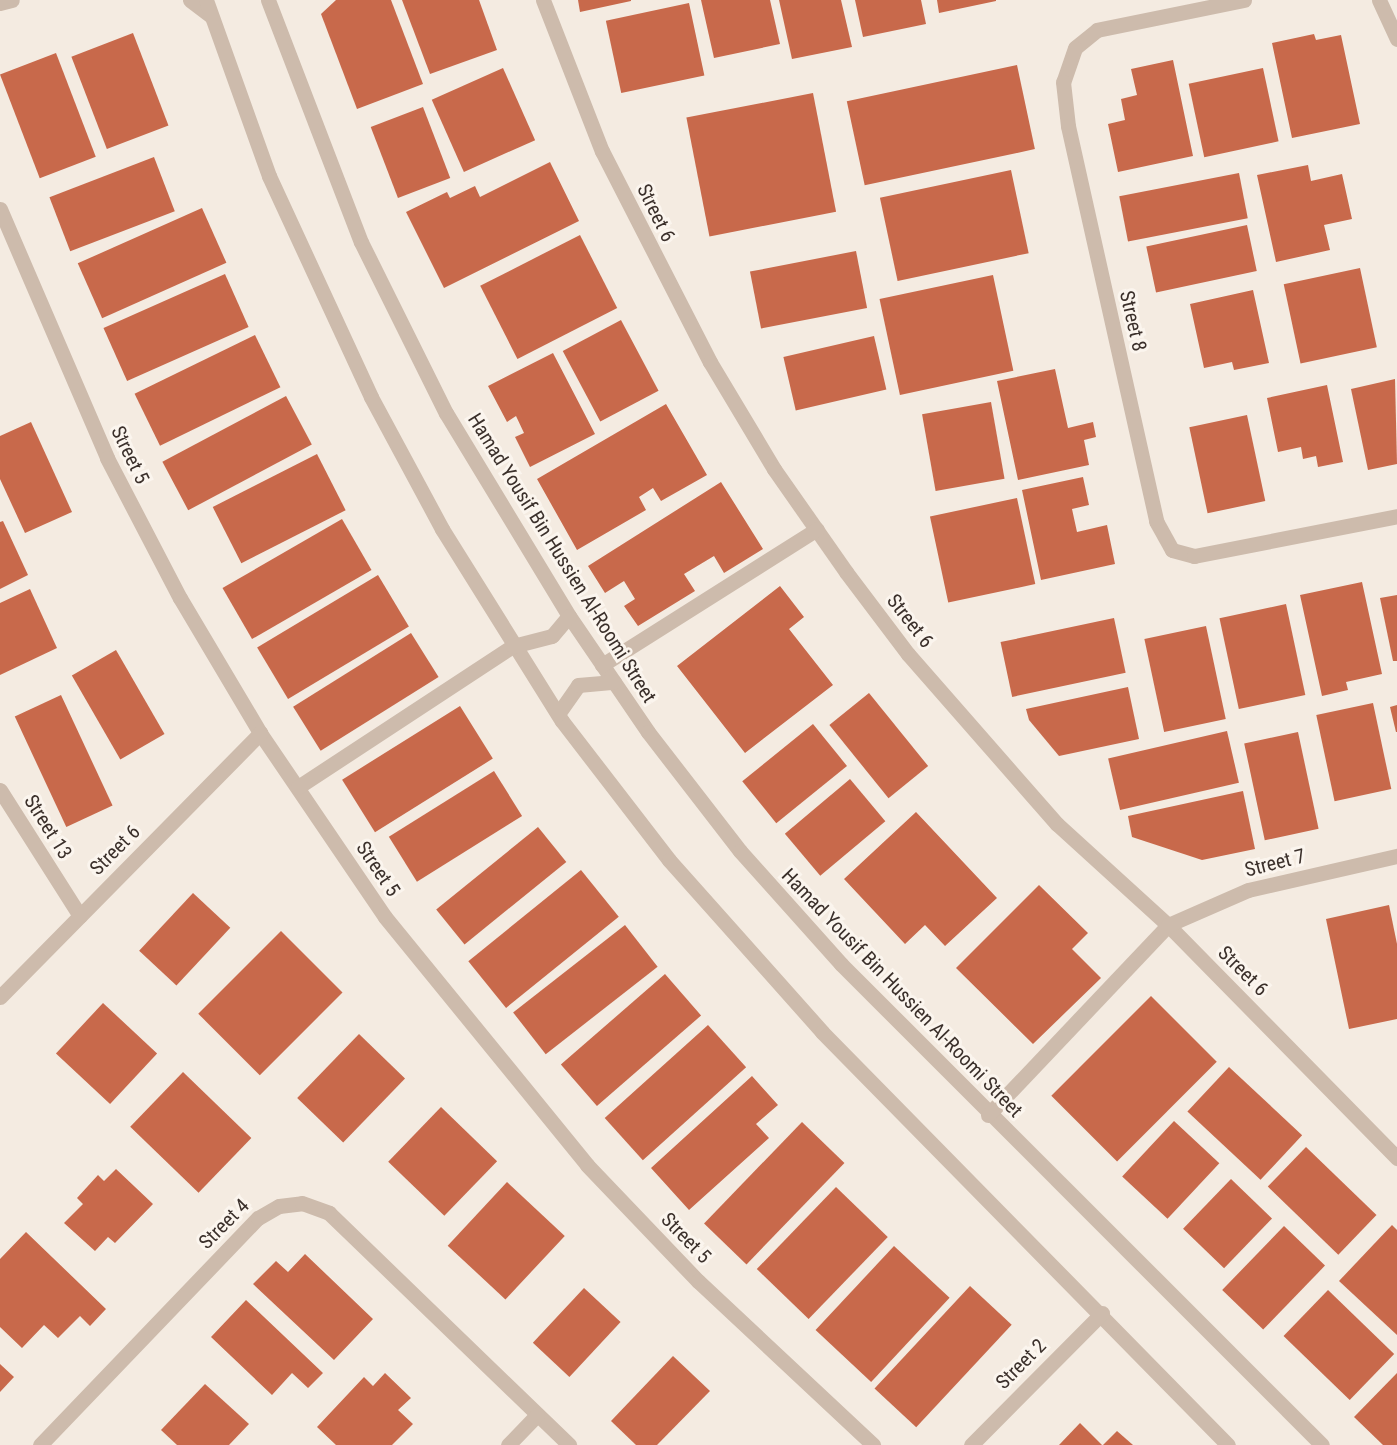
<!DOCTYPE html>
<html>
<head>
<meta charset="utf-8">
<style>
	body { margin:0 }
	#map { position:relative; width:1397px; height:1445px; overflow:hidden; background:#f4ebe1; font-family:"Roboto Condensed",sans-serif }
	div>[style] { position:absolute }
	.building>* { inset:0; background:#c8694b; transform-origin:0 0 }
	.minor>* { height:15px; margin:-7.5px; padding:0 7.5px; transform-origin:7.5px; border-radius:7.5px; background:#cdbbac }
	span { translate:-50% -50%; white-space:nowrap; text-align:center; line-height:1.15; -webkit-text-stroke:6px #fbf5ee; paint-order:stroke }
	.street-label { font-size:20px; color:#3b302b }
</style>
</head>
<body>
<div id="map">
	<div class="building">
		<div style="clip-path:polygon(336px 0,391px 0,423px 84px,357px 109px,321px 14px)"></div>
		<div style="clip-path:polygon(402px 0,479px 0,497px 50px,430px 74px)"></div>
		<div style="clip-path:polygon(578px 0,631px 0,631px 1px,580px 12px)"></div>
		<div style="clip-path:polygon(701px 0,770px 0,780px 44px,714px 58px)"></div>
		<div style="clip-path:polygon(779px 0,841px 0,852px 47px,792px 59px)"></div>
		<div style="clip-path:polygon(855px 0,921px 0,926px 24px,863px 37px)"></div>
		<div style="clip-path:polygon(937px 0,996px 0,996px 1px,939px 13px)"></div>
		<div style="left:689px;top:3px;width:74px;height:85px;rotate:78deg"></div>
		<div style="left:133px;top:33px;width:99px;height:66px;rotate:69deg"></div>
		<div style="clip-path:polygon(1314px 34px,1316px 40px,1341px 35px,1360px 124px,1292px 138px,1272px 43px)"></div>
		<div style="left:56px;top:53px;width:111px;height:60px;rotate:69deg"></div>
		<div style="clip-path:polygon(1173px 60px,1193px 156px,1118px 172px,1108px 124px,1125px 120px,1121px 99px,1137px 95px,1131px 69px)"></div>
		<div style="left:1017px;top:65px;width:86px;height:174px;rotate:78deg"></div>
		<div style="left:503px;top:68px;width:79px;height:78px;rotate:66deg"></div>
		<div style="left:1263px;top:68px;width:75px;height:76px;rotate:78deg"></div>
		<div style="left:813px;top:93px;width:121px;height:129px;rotate:79deg"></div>
		<div style="left:423px;top:107px;width:76px;height:56px;rotate:69deg"></div>
		<div style="left:154px;top:157px;width:58px;height:112px;rotate:69deg"></div>
		<div style="clip-path:polygon(550px 162px,579px 221px,444px 288px,406px 212px,447px 192px,450px 198px,475px 186px,480px 197px)"></div>
		<div style="clip-path:polygon(1308px 165px,1311px 181px,1342px 174px,1352px 219px,1324px 225px,1330px 250px,1276px 262px,1257px 175px)"></div>
		<div style="left:1011px;top:170px;width:85px;height:134px;rotate:78deg"></div>
		<div style="left:1239px;top:173px;width:46px;height:122px;rotate:79deg"></div>
		<div style="left:202px;top:208px;width:60px;height:136px;rotate:66deg"></div>
		<div style="left:1247px;top:225px;width:47px;height:103px;rotate:78deg"></div>
		<div style="left:580px;top:235px;width:82px;height:112px;rotate:63deg"></div>
		<div style="left:856px;top:251px;width:58px;height:108px;rotate:79deg"></div>
		<div style="left:1360px;top:268px;width:81px;height:78px;rotate:78deg"></div>
		<div style="left:225px;top:274px;width:58px;height:133px;rotate:66deg"></div>
		<div style="left:993px;top:275px;width:98px;height:116px;rotate:78deg"></div>
		<div style="clip-path:polygon(1253px 290px,1269px 363px,1234px 370px,1232px 362px,1204px 368px,1190px 304px)"></div>
		<div style="left:621px;top:320px;width:80px;height:66px;rotate:62deg"></div>
		<div style="left:255px;top:335px;width:58px;height:134px;rotate:64deg"></div>
		<div style="left:874px;top:336px;width:55px;height:93px;rotate:77deg"></div>
		<div style="clip-path:polygon(553px 353px,595px 434px,530px 467px,515px 437px,524px 433px,516px 416px,507px 422px,488px 386px)"></div>
		<div style="clip-path:polygon(1055px 369px,1068px 428px,1093px 422px,1096px 437px,1084px 440px,1089px 465px,1018px 480px,997px 381px)"></div>
		<div style="clip-path:polygon(1395px 379px,1397px 464px,1368px 470px,1351px 389px)"></div>
		<div style="clip-path:polygon(1327px 385px,1343px 462px,1318px 467px,1316px 456px,1303px 459px,1301px 447px,1278px 452px,1267px 398px)"></div>
		<div style="left:286px;top:396px;width:55px;height:140px;rotate:62deg"></div>
		<div style="left:991px;top:402px;width:78px;height:70px;rotate:80deg"></div>
		<div style="clip-path:polygon(666px 404px,707px 475px,661px 501px,653px 488px,639px 497px,646px 510px,577px 550px,537px 479px)"></div>
		<div style="left:1247px;top:415px;width:88px;height:59px;rotate:78deg"></div>
		<div style="clip-path:polygon(31px 422px,72px 512px,25px 533px,0 479px,0 436px)"></div>
		<div style="left:317px;top:454px;width:63px;height:117px;rotate:63deg"></div>
		<div style="clip-path:polygon(1083px 477px,1089px 505px,1072px 509px,1077px 532px,1107px 525px,1115px 564px,1041px 580px,1022px 490px)"></div>
		<div style="clip-path:polygon(721px 482px,763px 549px,724px 573px,714px 556px,684px 574px,695px 591px,638px 626px,624px 606px,635px 599px,624px 581px,605px 593px,588px 566px)"></div>
		<div style="left:1017px;top:498px;width:88px;height:89px;rotate:78deg"></div>
		<div style="left:342px;top:519px;width:59px;height:138px;rotate:60deg"></div>
		<div style="clip-path:polygon(3px 521px,28px 575px,0 589px,0 522px)"></div>
		<div style="left:378px;top:575px;width:60px;height:141px;rotate:59deg"></div>
		<div style="clip-path:polygon(1362px 582px,1382px 674px,1346px 682px,1348px 690px,1322px 696px,1300px 595px)"></div>
		<div style="clip-path:polygon(780px 586px,804px 617px,789px 629px,833px 685px,745px 753px,677px 666px)"></div>
		<div style="clip-path:polygon(30px 589px,57px 648px,0 675px,0 603px)"></div>
		<div style="clip-path:polygon(1397px 595px,1397px 661px,1393px 661px,1380px 598px)"></div>
		<div style="left:1286px;top:604px;width:93px;height:68px;rotate:78deg"></div>
		<div style="left:1114px;top:618px;width:56px;height:116px;rotate:78deg"></div>
		<div style="left:1206px;top:626px;width:95px;height:63px;rotate:78deg"></div>
		<div style="left:411px;top:633px;width:52px;height:139px;rotate:58deg"></div>
		<div style="left:116px;top:650px;width:97px;height:51px;rotate:60deg"></div>
		<div style="clip-path:polygon(1128px 687px,1139px 739px,1059px 756px,1029px 720px,1026px 709px)"></div>
		<div style="left:869px;top:693px;width:94px;height:51px;rotate:51deg"></div>
		<div style="left:61px;top:695px;width:122px;height:51px;rotate:65deg"></div>
		<div style="left:1373px;top:703px;width:88px;height:58px;rotate:78deg"></div>
		<div style="clip-path:polygon(1397px 705px,1397px 732px,1396px 732px,1390px 707px)"></div>
		<div style="left:460px;top:706px;width:62px;height:139px;rotate:58deg"></div>
		<div style="left:813px;top:724px;width:54px;height:91px;rotate:51deg"></div>
		<div style="left:1227px;top:731px;width:53px;height:122px;rotate:77deg"></div>
		<div style="left:1298px;top:732px;width:99px;height:55px;rotate:78deg"></div>
		<div style="left:494px;top:771px;width:53px;height:124px;rotate:58deg"></div>
		<div style="left:850px;top:779px;width:55px;height:85px;rotate:50deg"></div>
		<div style="clip-path:polygon(1243px 791px,1255px 849px,1202px 860px,1132px 837px,1128px 816px)"></div>
		<div style="clip-path:polygon(916px 812px,997px 898px,945px 946px,925px 925px,905px 944px,844px 879px)"></div>
		<div style="left:538px;top:827px;width:45px;height:131px;rotate:51deg"></div>
		<div style="left:581px;top:870px;width:60px;height:145px;rotate:51deg"></div>
		<div style="clip-path:polygon(1039px 885px,1088px 933px,1072px 949px,1101px 978px,1033px 1044px,956px 968px)"></div>
		<div style="left:193px;top:893px;width:51px;height:79px;rotate:43deg"></div>
		<div style="clip-path:polygon(1389px 905px,1397px 944px,1397px 1019px,1349px 1029px,1326px 919px)"></div>
		<div style="left:625px;top:925px;width:53px;height:142px;rotate:52deg"></div>
		<div style="left:281px;top:931px;width:87px;height:117px;rotate:45deg"></div>
		<div style="left:665px;top:974px;width:55px;height:138px;rotate:49deg"></div>
		<div style="left:1151px;top:996px;width:93px;height:141px;rotate:45deg"></div>
		<div style="left:103px;top:1003px;width:74px;height:69px;rotate:43deg"></div>
		<div style="left:708px;top:1025px;width:57px;height:139px;rotate:48deg"></div>
		<div style="left:359px;top:1034px;width:64px;height:89px;rotate:44deg"></div>
		<div style="left:1229px;top:1067px;width:100px;height:61px;rotate:43deg"></div>
		<div style="left:183px;top:1072px;width:95px;height:76px;rotate:44deg"></div>
		<div style="clip-path:polygon(752px 1076px,778px 1105px,756px 1124px,769px 1138px,689px 1210px,651px 1168px)"></div>
		<div style="left:441px;top:1107px;width:78px;height:76px;rotate:44deg"></div>
		<div style="left:1174px;top:1121px;width:62px;height:76px;rotate:43deg"></div>
		<div style="left:802px;top:1122px;width:59px;height:141px;rotate:44deg"></div>
		<div style="left:1306px;top:1147px;width:98px;height:55px;rotate:44deg"></div>
		<div style="clip-path:polygon(116px 1169px,153px 1204px,115px 1243px,108px 1237px,95px 1251px,64px 1223px,83px 1204px,77px 1198px,98px 1175px,104px 1181px)"></div>
		<div style="left:1231px;top:1179px;width:57px;height:69px;rotate:44deg"></div>
		<div style="left:507px;top:1182px;width:79px;height:87px;rotate:43deg"></div>
		<div style="left:836px;top:1187px;width:72px;height:114px;rotate:44deg"></div>
		<div style="clip-path:polygon(1392px 1225px,1397px 1230px,1397px 1335px,1339px 1281px)"></div>
		<div style="left:1284px;top:1226px;width:57px;height:89px;rotate:44deg"></div>
		<div style="clip-path:polygon(26px 1232px,106px 1309px,90px 1326px,80px 1316px,58px 1338px,44px 1325px,22px 1348px,0 1327px,0 1259px)"></div>
		<div style="left:894px;top:1246px;width:76px;height:115px;rotate:43deg"></div>
		<div style="clip-path:polygon(305px 1254px,373px 1319px,334px 1360px,253px 1284px,276px 1261px,288px 1272px)"></div>
		<div style="left:970px;top:1286px;width:57px;height:140px;rotate:43deg"></div>
		<div style="left:584px;top:1288px;width:50px;height:75px;rotate:43deg"></div>
		<div style="left:1328px;top:1290px;width:92px;height:64px;rotate:44deg"></div>
		<div style="clip-path:polygon(246px 1300px,323px 1373px,308px 1388px,292px 1373px,272px 1395px,211px 1337px)"></div>
		<div style="clip-path:polygon(673px 1356px,710px 1391px,657px 1445px,636px 1445px,611px 1421px)"></div>
		<div style="clip-path:polygon(0 1364px,14px 1377px,0 1392px)"></div>
		<div style="clip-path:polygon(385px 1373px,411px 1398px,398px 1410px,413px 1424px,392px 1445px,336px 1445px,317px 1427px,364px 1377px,373px 1386px)"></div>
		<div style="clip-path:polygon(1397px 1373px,1397px 1445px,1383px 1445px,1354px 1417px)"></div>
		<div style="clip-path:polygon(205px 1384px,249px 1424px,229px 1445px,177px 1445px,161px 1430px)"></div>
		<div style="clip-path:polygon(1080px 1423px,1102px 1445px,1059px 1445px)"></div>
		<div style="clip-path:polygon(1117px 1431px,1133px 1445px,1103px 1445px)"></div>
	</div>
	<div class="minor">
		<div style="left:190px;top:0;width:26px;rotate:37deg"></div>
		<div style="left:206px;top:0;width:187px;rotate:70.3deg"></div>
		<div style="left:269px;top:176px;width:243px;rotate:65.2deg"></div>
		<div style="left:371px;top:397px;width:150px;rotate:61.7deg"></div>
		<div style="left:442px;top:529px;width:226px;rotate:58deg"></div>
		<div style="left:562px;top:721px;width:175px;rotate:52.4deg"></div>
		<div style="left:669px;top:860px;width:230px;rotate:48.3deg"></div>
		<div style="left:822px;top:1032px;width:579px;rotate:45.49deg"></div>
		<div style="left:268px;top:0;width:259px;rotate:69deg"></div>
		<div style="left:361px;top:242px;width:191px;rotate:63.6deg"></div>
		<div style="left:446px;top:413px;width:237px;rotate:58.8deg"></div>
		<div style="left:569px;top:616px;width:140px;rotate:55.7deg"></div>
		<div style="left:648px;top:732px;width:150px;rotate:52.3deg"></div>
		<div style="left:740px;top:851px;width:152px;rotate:48.2deg"></div>
		<div style="left:841px;top:964px;width:680px;rotate:45deg"></div>
		<div style="left:543px;top:0;width:162px;rotate:68.7deg"></div>
		<div style="left:602px;top:151px;width:237px;rotate:62.9deg"></div>
		<div style="left:710px;top:362px;width:125px;rotate:59.1deg"></div>
		<div style="left:774px;top:469px;width:126px;rotate:55deg"></div>
		<div style="left:846px;top:572px;width:103px;rotate:52.9deg"></div>
		<div style="left:908px;top:654px;width:226px;rotate:48.8deg"></div>
		<div style="left:1057px;top:824px;width:150px;rotate:42.3deg"></div>
		<div style="left:1168px;top:925px;width:327px;rotate:45.5deg"></div>
		<div style="left:1244px;top:0;width:150px;rotate:168.5deg"></div>
		<div style="left:1097px;top:30px;width:28px;rotate:141deg"></div>
		<div style="left:1075px;top:48px;width:36px;rotate:109deg"></div>
		<div style="left:1063px;top:82px;width:44px;rotate:83.5deg"></div>
		<div style="left:1068px;top:126px;width:405px;rotate:77.4deg"></div>
		<div style="left:1156px;top:521px;width:33px;rotate:61deg"></div>
		<div style="left:1172px;top:550px;width:23px;rotate:15deg"></div>
		<div style="left:1194px;top:556px;width:207px;rotate:-11.1deg"></div>
		<div style="left:1379px;top:0;width:43px;rotate:65.2deg"></div>
		<div style="left:0;top:3px;width:12px;rotate:-14deg"></div>
		<div style="left:0;top:209px;width:271px;rotate:66.7deg"></div>
		<div style="left:107px;top:458px;width:158px;rotate:62.5deg"></div>
		<div style="left:180px;top:598px;width:157px;rotate:59.3deg"></div>
		<div style="left:260px;top:733px;width:222px;rotate:55.8deg"></div>
		<div style="left:385px;top:917px;width:320px;rotate:50.8deg"></div>
		<div style="left:587px;top:1165px;width:161px;rotate:46.3deg"></div>
		<div style="left:698px;top:1281px;width:240px;rotate:43.1deg"></div>
		<div style="left:602px;top:665px;width:254px;rotate:-32.3deg"></div>
		<div style="left:558px;top:714px;width:35px;rotate:-55deg"></div>
		<div style="left:578px;top:685px;width:36px;rotate:-5deg"></div>
		<div style="left:298px;top:787px;width:257px;rotate:-33.3deg"></div>
		<div style="left:513px;top:646px;width:40px;rotate:-14.4deg"></div>
		<div style="left:552px;top:636px;width:26px;rotate:-50deg"></div>
		<div style="left:0;top:790px;width:149px;rotate:57.6deg"></div>
		<div style="left:0;top:997px;width:371px;rotate:-45.4deg"></div>
		<div style="left:988px;top:1115px;width:262px;rotate:-46.5deg"></div>
		<div style="left:1168px;top:925px;width:87px;rotate:-23.6deg"></div>
		<div style="left:1248px;top:890px;width:153px;rotate:-12.9deg"></div>
		<div style="left:40px;top:1445px;width:315px;rotate:-46.2deg"></div>
		<div style="left:258px;top:1218px;width:24px;rotate:-30deg"></div>
		<div style="left:279px;top:1206px;width:23px;rotate:-7deg"></div>
		<div style="left:302px;top:1203px;width:29px;rotate:20deg"></div>
		<div style="left:329px;top:1213px;width:334px;rotate:44deg"></div>
		<div style="left:508px;top:1445px;width:42px;rotate:-46deg"></div>
		<div style="left:971px;top:1445px;width:186px;rotate:-45.2deg"></div>
	</div>
	<div class="street-label">
		<span style="left:656px;top:213px;rotate:64deg">Street 6</span>
		<span style="left:1133px;top:321px;rotate:77deg">Street 8</span>
		<span style="left:130px;top:455px;rotate:64deg">Street 5</span>
		<span style="left:562px;top:558px;rotate:58deg">Hamad Yousif Bin Hussien Al-Roomi Street</span>
		<span style="left:910px;top:621px;rotate:52deg">Street 6</span>
		<span style="left:48px;top:827px;rotate:58deg">Street 13</span>
		<span style="left:115px;top:850px;rotate:-45deg">Street 6</span>
		<span style="left:1275px;top:863px;rotate:-14deg">Street 7</span>
		<span style="left:378px;top:869px;rotate:56deg">Street 5</span>
		<span style="left:1243px;top:971px;rotate:45deg">Street 6</span>
		<span style="left:902px;top:993px;rotate:46deg">Hamad Yousif Bin Hussien Al-Roomi Street</span>
		<span style="left:224px;top:1224px;rotate:-45deg">Street 4</span>
		<span style="left:686px;top:1238px;rotate:46deg">Street 5</span>
		<span style="left:1021px;top:1364px;rotate:-45deg">Street 2</span>
	</div>
</div>
</body>
</html>
